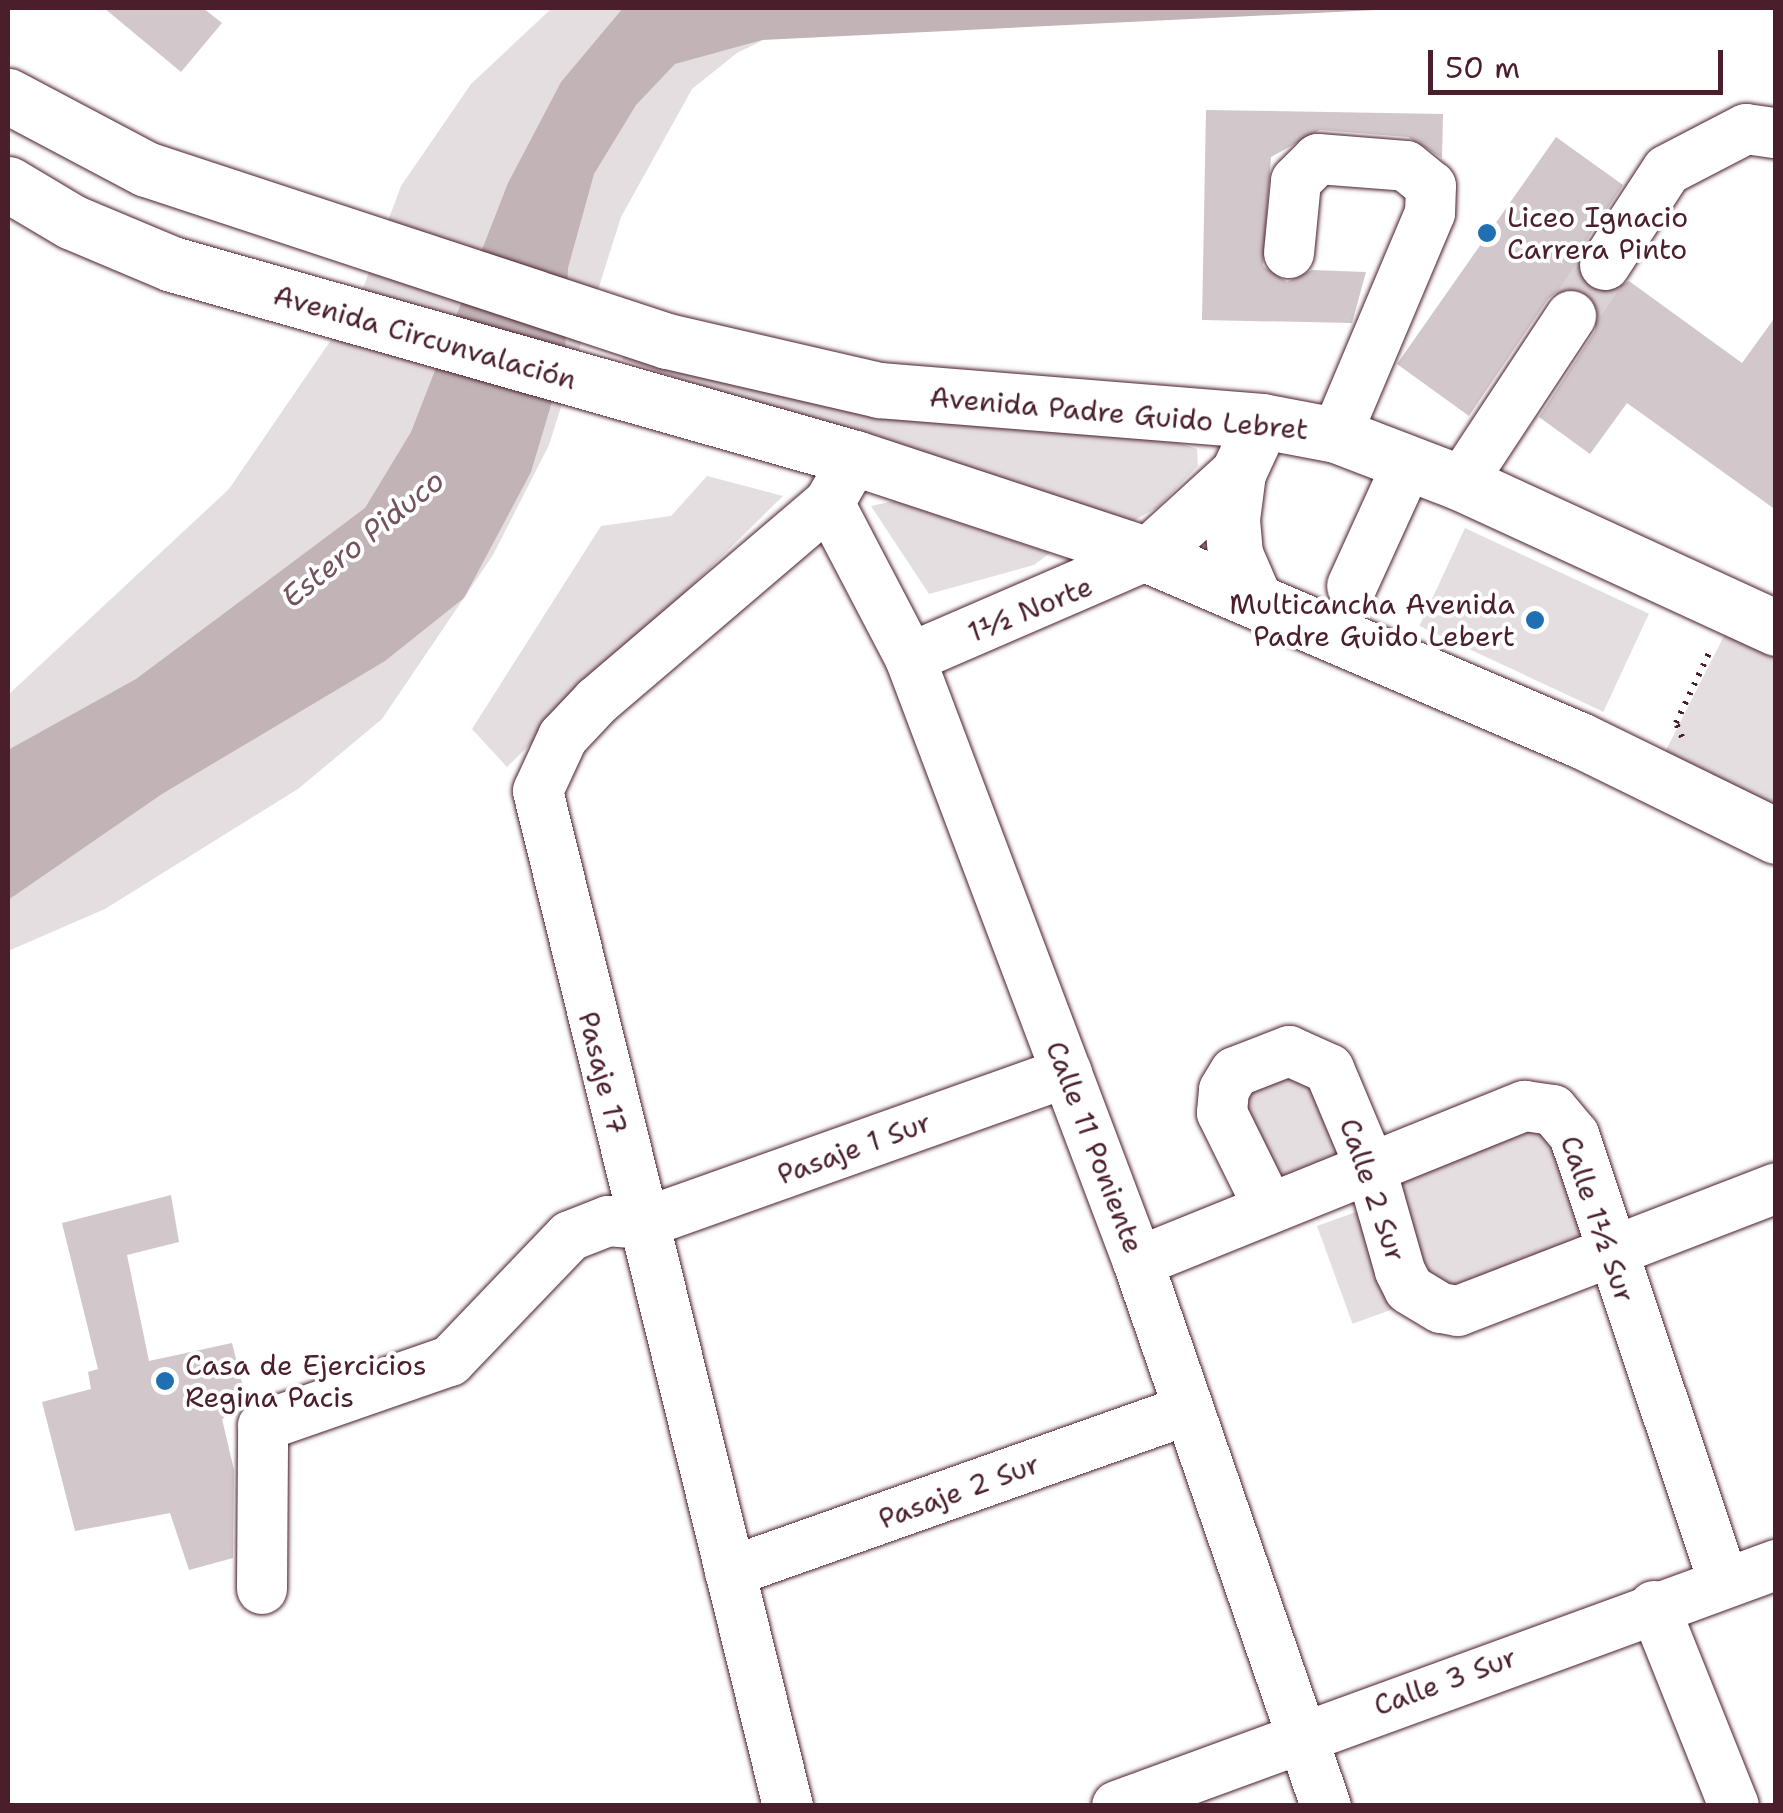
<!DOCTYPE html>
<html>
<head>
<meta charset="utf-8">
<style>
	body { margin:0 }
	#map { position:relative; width:1783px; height:1813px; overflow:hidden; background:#fff; font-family:"Shantell Sans",sans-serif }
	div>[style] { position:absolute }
	.green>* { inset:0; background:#e5dee0; transform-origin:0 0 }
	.water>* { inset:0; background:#c1b3b6 }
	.building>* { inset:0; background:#d2c7cb }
	.minor-tunnel>* { height:50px; margin-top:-25px; transform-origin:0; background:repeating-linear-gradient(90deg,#dbd2d5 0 50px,transparent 0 75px) }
	.path>* { height:6px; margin-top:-3px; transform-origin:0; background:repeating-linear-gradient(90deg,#4a1f2b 0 2.5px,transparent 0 10.5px) }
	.roads { filter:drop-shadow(0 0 2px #4a1f2b) drop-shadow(0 0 2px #4a1f2b) }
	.minor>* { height:50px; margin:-25px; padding:0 25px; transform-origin:25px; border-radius:25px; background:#fff }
	.major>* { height:55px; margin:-27.5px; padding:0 27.5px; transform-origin:27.5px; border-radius:27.5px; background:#fff }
	.dots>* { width:28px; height:28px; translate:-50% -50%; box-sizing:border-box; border:5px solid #fff; border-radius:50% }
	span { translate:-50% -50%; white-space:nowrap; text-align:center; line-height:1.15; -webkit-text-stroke:8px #fff; paint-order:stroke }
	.poi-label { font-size:28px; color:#4a1f2b }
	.left { translate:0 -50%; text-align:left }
	.right { translate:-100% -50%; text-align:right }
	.street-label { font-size:28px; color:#4a1f2b }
	.water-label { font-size:30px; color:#74535c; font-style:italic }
	.frame { position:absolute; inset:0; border:10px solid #4a1f2b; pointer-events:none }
	.scale { position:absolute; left:1428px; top:50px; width:295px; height:45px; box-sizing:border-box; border:5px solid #4a1f2b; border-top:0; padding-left:12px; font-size:30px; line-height:35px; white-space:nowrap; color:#4a1f2b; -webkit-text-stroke:8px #fff; paint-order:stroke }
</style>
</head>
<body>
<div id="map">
	<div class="green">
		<div style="clip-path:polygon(552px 8px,952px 8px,796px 24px,737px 53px,692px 89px,621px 217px,549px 445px,493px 555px,382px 719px,298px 789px,105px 909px,8px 951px,8px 695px,229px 489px,359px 299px,401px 186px,471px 84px)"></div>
		<div style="clip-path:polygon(624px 348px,1168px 439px,1197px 449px,1198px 466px,1158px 507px,1124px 526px,623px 360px)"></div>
		<div style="clip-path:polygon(707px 476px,783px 496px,507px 767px,472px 729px,601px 526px,671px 516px)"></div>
		<div style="clip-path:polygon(894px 501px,1050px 553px,1034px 565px,929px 594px,871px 506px)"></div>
		<div style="left:1465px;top:528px;width:203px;height:108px;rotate:25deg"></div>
		<div style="clip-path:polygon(1727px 630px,1775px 653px,1775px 821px,1659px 764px)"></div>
		<div style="clip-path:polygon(1289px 1051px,1371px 1169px,1553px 1110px,1610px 1250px,1441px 1308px,1371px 1170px,1268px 1206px,1224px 1090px)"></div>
		<div style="left:1364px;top:1209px;width:104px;height:50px;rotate:70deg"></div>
	</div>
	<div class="water">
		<div style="clip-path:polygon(623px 8px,1417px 8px,762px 40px,675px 64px,636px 105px,594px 174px,568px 268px,565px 358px,531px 472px,464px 598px,385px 661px,162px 794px,8px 900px,8px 750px,136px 679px,365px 508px,411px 432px,508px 183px,561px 82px)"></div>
	</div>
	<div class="building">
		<div style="clip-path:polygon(104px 8px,203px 8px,222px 23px,181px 72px)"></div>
		<div style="clip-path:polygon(1206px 110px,1443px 114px,1442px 158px,1408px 137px,1320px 130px,1271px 157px,1263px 266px,1287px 282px,1312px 270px,1366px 272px,1352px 323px,1202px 320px)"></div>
		<div style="clip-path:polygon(1556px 137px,1623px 185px,1580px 250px,1579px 277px,1589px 288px,1604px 294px,1629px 281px,1742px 363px,1776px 316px,1776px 510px,1627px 403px,1590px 454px,1539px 417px,1595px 331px,1597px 304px,1586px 292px,1559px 290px,1548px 299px,1469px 416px,1397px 364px)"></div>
		<div style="clip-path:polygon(171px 1195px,179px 1242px,127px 1255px,149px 1361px,232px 1343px,247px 1403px,222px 1419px,234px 1470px,233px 1558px,189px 1570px,170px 1513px,75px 1531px,42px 1402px,91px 1389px,88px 1372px,98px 1369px,62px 1223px)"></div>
	</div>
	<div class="minor-tunnel">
		<div style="left:1571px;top:316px;width:61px;rotate:-56.3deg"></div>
	</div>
	<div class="path">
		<div style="left:1682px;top:737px;width:15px;rotate:-113deg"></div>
		<div style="left:1676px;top:723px;width:82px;rotate:-64.7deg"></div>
	</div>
	<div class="roads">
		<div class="minor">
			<div style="left:1289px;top:253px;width:72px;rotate:-84.4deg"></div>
			<div style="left:1296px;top:181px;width:31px;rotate:-45deg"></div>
			<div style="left:1318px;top:159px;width:88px;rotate:4.5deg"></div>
			<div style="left:1406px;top:166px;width:32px;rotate:39deg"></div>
			<div style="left:1431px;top:186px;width:27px;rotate:92deg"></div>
			<div style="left:1430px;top:213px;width:241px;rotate:112.9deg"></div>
			<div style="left:1605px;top:265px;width:113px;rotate:-56.9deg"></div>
			<div style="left:1667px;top:170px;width:89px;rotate:-27.4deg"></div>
			<div style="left:1746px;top:129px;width:30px;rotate:8deg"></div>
			<div style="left:1461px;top:483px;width:200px;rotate:-56.6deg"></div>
			<div style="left:829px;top:503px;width:175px;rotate:62.4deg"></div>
			<div style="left:910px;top:658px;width:646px;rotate:69.32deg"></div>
			<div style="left:1138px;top:1262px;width:576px;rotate:70.94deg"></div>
			<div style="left:1352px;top:586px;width:137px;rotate:-65.5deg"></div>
			<div style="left:910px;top:658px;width:259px;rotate:-23.4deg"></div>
			<div style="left:1268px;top:1206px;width:104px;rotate:-116.3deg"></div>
			<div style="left:1222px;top:1113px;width:23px;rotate:-85deg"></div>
			<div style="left:1224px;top:1090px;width:21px;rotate:-59deg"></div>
			<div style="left:1235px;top:1072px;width:58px;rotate:-21.3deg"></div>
			<div style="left:1289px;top:1051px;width:44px;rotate:24.2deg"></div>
			<div style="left:1329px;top:1069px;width:108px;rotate:67.2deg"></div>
			<div style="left:1371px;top:1169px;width:106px;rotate:74.1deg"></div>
			<div style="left:1400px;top:1271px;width:20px;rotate:63deg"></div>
			<div style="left:1409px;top:1289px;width:37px;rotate:31deg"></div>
			<div style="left:1441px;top:1308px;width:17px;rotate:10deg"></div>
			<div style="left:1458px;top:1311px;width:341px;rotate:-21.1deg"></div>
			<div style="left:1138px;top:1262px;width:417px;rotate:-22deg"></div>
			<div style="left:1525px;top:1106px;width:28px;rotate:8deg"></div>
			<div style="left:1553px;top:1110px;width:33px;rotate:50deg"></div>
			<div style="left:1574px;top:1135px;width:472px;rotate:71.5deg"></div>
			<div style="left:730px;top:1572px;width:485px;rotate:-19.5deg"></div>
			<div style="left:262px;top:1589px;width:163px;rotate:-89.6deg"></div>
			<div style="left:263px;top:1426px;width:198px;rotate:-19.2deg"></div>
			<div style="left:450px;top:1361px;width:173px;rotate:-46.2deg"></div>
			<div style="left:570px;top:1236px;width:41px;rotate:-21.5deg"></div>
			<div style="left:608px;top:1221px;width:33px;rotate:5deg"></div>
			<div style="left:641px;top:1224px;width:452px;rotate:-19.6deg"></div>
			<div style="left:1654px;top:1606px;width:215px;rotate:68.2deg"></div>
			<div style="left:788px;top:1806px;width:1045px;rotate:-103.84deg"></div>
			<div style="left:538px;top:791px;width:60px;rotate:-65.2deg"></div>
			<div style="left:563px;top:737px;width:50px;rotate:-46.6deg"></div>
			<div style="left:597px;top:701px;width:305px;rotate:-40.5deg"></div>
			<div style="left:829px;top:503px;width:52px;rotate:-60deg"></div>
			<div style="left:1117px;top:1806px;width:702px;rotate:-20.09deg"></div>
		</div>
		<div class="major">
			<div style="left:8px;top:96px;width:156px;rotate:27.9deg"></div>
			<div style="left:146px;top:169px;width:549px;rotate:18.27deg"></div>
			<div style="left:667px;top:341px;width:218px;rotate:13deg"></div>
			<div style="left:879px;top:390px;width:384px;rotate:4.6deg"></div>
			<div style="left:1262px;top:421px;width:75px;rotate:10.7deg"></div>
			<div style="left:1336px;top:435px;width:134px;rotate:21deg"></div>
			<div style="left:1461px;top:483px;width:347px;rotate:24.7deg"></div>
			<div style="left:8px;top:184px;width:74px;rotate:30.7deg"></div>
			<div style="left:72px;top:222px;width:108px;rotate:22.8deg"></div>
			<div style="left:172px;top:264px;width:710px;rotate:15.86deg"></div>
			<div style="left:855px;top:458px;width:309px;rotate:18.3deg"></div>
			<div style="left:1148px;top:555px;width:470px;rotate:23.2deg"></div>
			<div style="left:1580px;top:740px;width:218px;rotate:26.1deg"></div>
			<div style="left:1148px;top:555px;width:122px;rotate:-42.3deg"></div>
			<div style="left:1254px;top:598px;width:48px;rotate:-113.4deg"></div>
			<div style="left:1235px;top:554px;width:35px;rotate:-95deg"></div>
			<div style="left:1232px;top:519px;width:46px;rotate:-82.6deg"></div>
			<div style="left:1238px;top:473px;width:57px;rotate:-65.2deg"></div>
		</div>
	</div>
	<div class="dots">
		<div style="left:1487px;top:233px;background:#1f6fb2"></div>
		<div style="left:1535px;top:620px;background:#1f6fb2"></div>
		<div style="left:165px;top:1381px;background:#1f6fb2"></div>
	</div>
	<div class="poi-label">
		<span class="left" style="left:1507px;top:233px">Liceo Ignacio<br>Carrera Pinto</span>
		<span class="right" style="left:1515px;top:620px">Multicancha Avenida<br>Padre Guido Lebert</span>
		<span class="left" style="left:185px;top:1381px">Casa de Ejercicios<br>Regina Pacis</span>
	</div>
	<div class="street-label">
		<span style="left:425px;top:337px;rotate:16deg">Avenida Circunvalación</span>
		<span style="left:1119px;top:413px;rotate:5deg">Avenida Padre Guido Lebret</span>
		<span style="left:1030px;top:609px;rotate:-22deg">1½ Norte</span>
		<span style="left:603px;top:1073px;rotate:76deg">Pasaje 17</span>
		<span style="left:1095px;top:1147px;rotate:69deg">Calle 11 Poniente</span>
		<span style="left:854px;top:1148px;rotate:-20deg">Pasaje 1 Sur</span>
		<span style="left:1373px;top:1190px;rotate:71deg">Calle 2 Sur</span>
		<span style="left:1598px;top:1219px;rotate:71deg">Calle 1½ Sur</span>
		<span style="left:959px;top:1491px;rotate:-20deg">Pasaje 2 Sur</span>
		<span style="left:1445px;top:1681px;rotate:-20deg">Calle 3 Sur</span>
	</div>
	<div class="water-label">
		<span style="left:363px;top:539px;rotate:-39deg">Estero Piduco</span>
	</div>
	<div class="frame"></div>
	<div class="scale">50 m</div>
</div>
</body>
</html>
